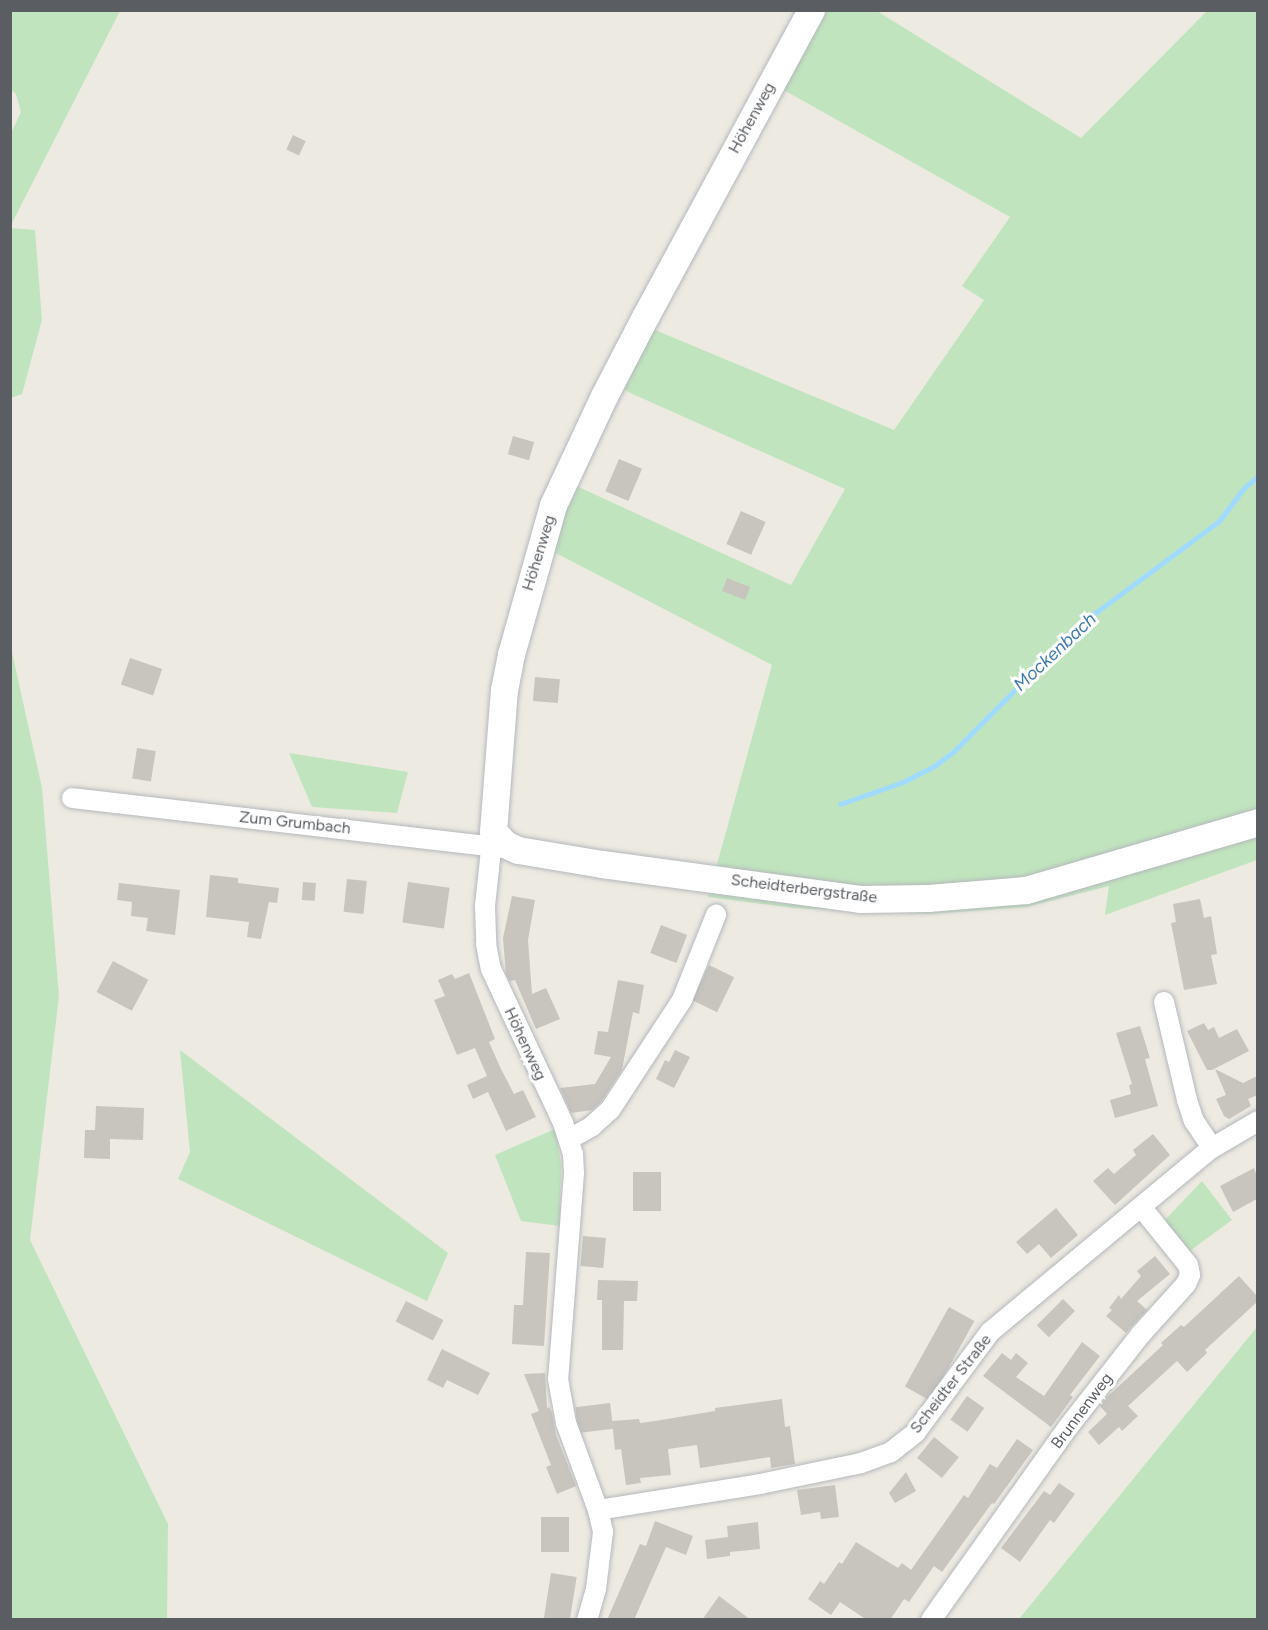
<!DOCTYPE html>
<html>
<head>
<meta charset="utf-8">
<style>
	body { margin:0 }
	#map { position:relative; width:1268px; height:1630px; overflow:hidden; background:#edeae2; font-family:Figtree,sans-serif }
	div>[style] { position:absolute }
	.green>* { inset:0; background:#c0e5be }
	.stream>* { height:5px; margin:-2.5px; padding:0 2.5px; transform-origin:2.5px; border-radius:2.5px; background:#a1daff }
	.building>* { inset:0; background:#c8c5bf; transform-origin:0 0 }
	.roads { filter:drop-shadow(0 0 2px #b5b8bc) drop-shadow(0 0 2px #b5b8bc) }
	.street>* { height:20px; margin:-10px; padding:0 10px; transform-origin:10px; border-radius:10px; background:#fff }
	.secondary>* { height:27px; margin:-13.5px; padding:0 13.5px; transform-origin:13.5px; border-radius:13.5px; background:#fff }
	span { translate:-50% -50%; white-space:nowrap; text-align:center; line-height:1.15; -webkit-text-stroke:6px #fff; paint-order:stroke }
	.street-label { font-size:16px; color:#5a5e63 }
	.water-label { font-size:18px; color:#3e7ab0; font-style:italic }
	.frame { position:absolute; inset:0; border:12px solid #5a5e63; pointer-events:none }
</style>
</head>
<body>
<div id="map">
	<div class="green">
		<div style="clip-path:polygon(11px 10px,120px 11px,11px 225px,11px 133px,21px 112px,16px 94px,11px 90px)"></div>
		<div style="clip-path:polygon(826px 11px,877px 11px,1081px 138px,1207px 11px,1257px 11px,1257px 860px,1105px 915px,1109px 886px,1026px 907px,928px 914px,794px 908px,708px 897px,772px 665px,548px 549px,570px 483px,791px 585px,845px 489px,617px 387px,648px 327px,894px 430px,984px 300px,962px 286px,1010px 217px,782px 89px)"></div>
		<div style="clip-path:polygon(11px 228px,35px 230px,42px 320px,22px 394px,11px 398px)"></div>
		<div style="clip-path:polygon(10px 643px,42px 788px,59px 996px,30px 1240px,168px 1524px,167px 1619px,11px 1619px)"></div>
		<div style="clip-path:polygon(289px 753px,408px 772px,397px 813px,312px 807px)"></div>
		<div style="clip-path:polygon(180px 1050px,448px 1253px,427px 1301px,178px 1179px,190px 1152px)"></div>
		<div style="clip-path:polygon(555px 1129px,561px 1164px,560px 1226px,521px 1221px,495px 1155px)"></div>
		<div style="clip-path:polygon(1202px 1181px,1232px 1220px,1187px 1253px,1163px 1222px)"></div>
		<div style="clip-path:polygon(1257px 1327px,1257px 1619px,1019px 1619px)"></div>
	</div>
	<div class="stream">
		<div style="left:840px;top:804px;width:67px;rotate:-19.2deg"></div>
		<div style="left:903px;top:782px;width:34px;rotate:-27deg"></div>
		<div style="left:933px;top:767px;width:25px;rotate:-37deg"></div>
		<div style="left:953px;top:752px;width:179px;rotate:-45.2deg"></div>
		<div style="left:1079px;top:625px;width:174px;rotate:-36.6deg"></div>
		<div style="left:1219px;top:521px;width:40px;rotate:-53deg"></div>
		<div style="left:1243px;top:489px;width:20px;rotate:-41deg"></div>
	</div>
	<div class="building">
		<div style="left:293px;top:135px;width:14px;height:16px;rotate:25deg"></div>
		<div style="left:513px;top:436px;width:22px;height:19px;rotate:16deg"></div>
		<div style="left:619px;top:459px;width:25px;height:35px;rotate:23deg"></div>
		<div style="left:741px;top:511px;width:27px;height:36px;rotate:24deg"></div>
		<div style="left:727px;top:578px;width:25px;height:14px;rotate:21deg"></div>
		<div style="left:130px;top:658px;width:34px;height:28px;rotate:19deg"></div>
		<div style="left:535px;top:677px;width:25px;height:24px;rotate:5deg"></div>
		<div style="left:137px;top:748px;width:19px;height:31px;rotate:9deg"></div>
		<div style="clip-path:polygon(210px 875px,238px 878px,238px 883px,279px 888px,277px 903px,269px 902px,261px 939px,247px 937px,249px 922px,206px 917px)"></div>
		<div style="left:347px;top:879px;width:20px;height:33px;rotate:6deg"></div>
		<div style="left:303px;top:882px;width:13px;height:18px;rotate:4deg"></div>
		<div style="left:408px;top:882px;width:42px;height:41px;rotate:8deg"></div>
		<div style="clip-path:polygon(119px 883px,180px 890px,175px 935px,146px 931px,148px 918px,131px 916px,132px 902px,117px 900px)"></div>
		<div style="clip-path:polygon(512px 896px,535px 900px,528px 940px,532px 994px,546px 988px,560px 1019px,536px 1029px,515px 980px,510px 981px,506px 974px,503px 938px)"></div>
		<div style="clip-path:polygon(1200px 899px,1204px 918px,1211px 916px,1217px 954px,1211px 955px,1217px 984px,1184px 990px,1171px 923px,1176px 922px,1173px 904px)"></div>
		<div style="left:661px;top:925px;width:28px;height:30px;rotate:21deg"></div>
		<div style="left:113px;top:961px;width:40px;height:35px;rotate:28deg"></div>
		<div style="left:709px;top:965px;width:28px;height:39px;rotate:26deg"></div>
		<div style="clip-path:polygon(469px 973px,495px 1039px,489px 1042px,501px 1069px,514px 1094px,523px 1090px,536px 1117px,506px 1131px,488px 1092px,473px 1099px,467px 1085px,487px 1076px,475px 1048px,457px 1055px,434px 1000px,445px 996px,438px 980px,452px 974px,455px 979px)"></div>
		<div style="clip-path:polygon(618px 980px,644px 985px,639px 1014px,633px 1012px,622px 1070px,601px 1102px,592px 1110px,571px 1113px,560px 1088px,595px 1084px,611px 1057px,594px 1054px,598px 1031px,608px 1032px)"></div>
		<div style="clip-path:polygon(1204px 1023px,1208px 1030px,1214px 1027px,1219px 1038px,1237px 1029px,1249px 1051px,1212px 1070px,1207px 1070px,1187px 1031px)"></div>
		<div style="clip-path:polygon(1140px 1026px,1150px 1058px,1145px 1059px,1158px 1106px,1115px 1118px,1110px 1100px,1131px 1094px,1129px 1085px,1132px 1084px,1116px 1033px)"></div>
		<div style="clip-path:polygon(675px 1050px,690px 1057px,674px 1088px,656px 1079px,665px 1060px,669px 1062px)"></div>
		<div style="clip-path:polygon(1215px 1069px,1243px 1083px,1257px 1076px,1257px 1095px,1248px 1099px,1251px 1106px,1229px 1119px,1224px 1116px,1216px 1099px,1226px 1095px)"></div>
		<div style="clip-path:polygon(96px 1106px,144px 1108px,143px 1140px,110px 1139px,110px 1159px,84px 1158px,85px 1130px,95px 1130px)"></div>
		<div style="clip-path:polygon(1153px 1134px,1170px 1155px,1115px 1205px,1093px 1181px,1108px 1168px,1114px 1174px,1136px 1155px,1133px 1150px)"></div>
		<div style="clip-path:polygon(1254px 1168px,1257px 1176px,1257px 1199px,1233px 1212px,1220px 1186px)"></div>
		<div style="left:633px;top:1172px;width:28px;height:39px"></div>
		<div style="clip-path:polygon(1056px 1208px,1078px 1235px,1051px 1258px,1039px 1244px,1027px 1254px,1016px 1242px)"></div>
		<div style="left:583px;top:1236px;width:23px;height:30px;rotate:5deg"></div>
		<div style="clip-path:polygon(526px 1252px,550px 1253px,544px 1346px,512px 1344px,514px 1305px,523px 1305px)"></div>
		<div style="clip-path:polygon(1155px 1256px,1170px 1274px,1137px 1301px,1147px 1310px,1126px 1333px,1106px 1316px,1112px 1310px,1109px 1308px,1119px 1295px,1121px 1299px,1141px 1276px,1137px 1271px)"></div>
		<div style="clip-path:polygon(1239px 1276px,1257px 1296px,1257px 1302px,1205px 1350px,1207px 1353px,1187px 1372px,1177px 1361px,1128px 1406px,1138px 1416px,1122px 1431px,1119px 1427px,1099px 1445px,1088px 1432px,1107px 1414px,1100px 1406px,1106px 1398px,1163px 1345px,1161px 1343px,1181px 1325px,1184px 1327px)"></div>
		<div style="clip-path:polygon(598px 1280px,638px 1281px,637px 1301px,624px 1301px,623px 1350px,602px 1350px,602px 1300px,597px 1300px)"></div>
		<div style="left:1063px;top:1299px;width:17px;height:37px;rotate:45deg"></div>
		<div style="left:406px;top:1301px;width:42px;height:23px;rotate:27deg"></div>
		<div style="left:949px;top:1307px;width:29px;height:91px;rotate:29deg"></div>
		<div style="clip-path:polygon(1082px 1342px,1100px 1356px,1070px 1395px,1073px 1397px,1051px 1427px,983px 1376px,1002px 1353px,1011px 1360px,1016px 1353px,1028px 1363px,1016px 1377px,1044px 1396px)"></div>
		<div style="clip-path:polygon(442px 1349px,490px 1373px,478px 1395px,447px 1380px,443px 1388px,427px 1380px)"></div>
		<div style="clip-path:polygon(545px 1373px,547px 1408px,549px 1407px,552px 1413px,556px 1435px,576px 1486px,557px 1494px,546px 1467px,551px 1465px,531px 1414px,539px 1411px,524px 1374px)"></div>
		<div style="left:967px;top:1396px;width:21px;height:29px;rotate:35deg"></div>
		<div style="clip-path:polygon(782px 1399px,785px 1427px,790px 1426px,795px 1464px,771px 1468px,770px 1457px,700px 1468px,697px 1445px,668px 1449px,671px 1475px,640px 1478px,641px 1483px,626px 1485px,621px 1449px,615px 1450px,612px 1421px,639px 1419px,640px 1423px,655px 1421px,715px 1411px,715px 1408px)"></div>
		<div style="left:610px;top:1403px;width:26px;height:35px;rotate:83deg"></div>
		<div style="left:934px;top:1437px;width:32px;height:27px;rotate:39deg"></div>
		<div style="clip-path:polygon(1017px 1439px,1033px 1450px,994px 1504px,992px 1503px,942px 1572px,934px 1566px,909px 1602px,904px 1599px,890px 1620px,867px 1620px,840px 1602px,831px 1615px,808px 1599px,820px 1581px,824px 1584px,839px 1562px,842px 1564px,856px 1542px,898px 1568px,902px 1563px,911px 1570px,964px 1495px,968px 1498px,990px 1464px,997px 1468px)"></div>
		<div style="clip-path:polygon(906px 1472px,916px 1491px,895px 1503px,889px 1493px)"></div>
		<div style="clip-path:polygon(1059px 1483px,1075px 1494px,1054px 1523px,1050px 1520px,1020px 1562px,1001px 1548px,1044px 1491px,1050px 1495px)"></div>
		<div style="clip-path:polygon(835px 1485px,839px 1517px,821px 1519px,820px 1512px,801px 1515px,797px 1490px)"></div>
		<div style="left:541px;top:1517px;width:28px;height:35px"></div>
		<div style="clip-path:polygon(655px 1521px,693px 1536px,686px 1555px,666px 1547px,634px 1620px,607px 1620px,640px 1544px,646px 1546px)"></div>
		<div style="clip-path:polygon(758px 1522px,760px 1549px,730px 1552px,730px 1556px,707px 1559px,705px 1540px,728px 1537px,727px 1526px)"></div>
		<div style="left:551px;top:1573px;width:26px;height:46px;rotate:9deg"></div>
		<div style="clip-path:polygon(719px 1596px,751px 1620px,702px 1620px)"></div>
	</div>
	<div class="roads">
		<div class="street">
			<div style="left:72px;top:798px;width:433px;rotate:6.6deg"></div>
			<div style="left:493px;top:831px;width:75px;rotate:96.1deg"></div>
			<div style="left:485px;top:906px;width:38px;rotate:88deg"></div>
			<div style="left:486px;top:944px;width:25px;rotate:79deg"></div>
			<div style="left:491px;top:969px;width:170px;rotate:64.9deg"></div>
			<div style="left:563px;top:1123px;width:33px;rotate:72deg"></div>
			<div style="left:573px;top:1154px;width:19px;rotate:87deg"></div>
			<div style="left:574px;top:1173px;width:207px;rotate:94.4deg"></div>
			<div style="left:558px;top:1379px;width:45px;rotate:79.7deg"></div>
			<div style="left:566px;top:1423px;width:93px;rotate:69.8deg"></div>
			<div style="left:598px;top:1510px;width:23px;rotate:77deg"></div>
			<div style="left:603px;top:1532px;width:57px;rotate:97deg"></div>
			<div style="left:596px;top:1589px;width:32px;rotate:106deg"></div>
			<div style="left:1164px;top:1002px;width:101px;rotate:76.8deg"></div>
			<div style="left:1187px;top:1100px;width:22px;rotate:72deg"></div>
			<div style="left:1194px;top:1121px;width:32px;rotate:56deg"></div>
			<div style="left:569px;top:1139px;width:26px;rotate:-29deg"></div>
			<div style="left:592px;top:1126px;width:24px;rotate:-42deg"></div>
			<div style="left:610px;top:1110px;width:131px;rotate:-56.8deg"></div>
			<div style="left:682px;top:1000px;width:92px;rotate:-68.2deg"></div>
			<div style="left:598px;top:1510px;width:164px;rotate:-9.1deg"></div>
			<div style="left:760px;top:1484px;width:103px;rotate:-11.7deg"></div>
			<div style="left:861px;top:1463px;width:32px;rotate:-20deg"></div>
			<div style="left:891px;top:1452px;width:31px;rotate:-38deg"></div>
			<div style="left:915px;top:1433px;width:126px;rotate:-53.4deg"></div>
			<div style="left:990px;top:1332px;width:288px;rotate:-39.7deg"></div>
			<div style="left:1212px;top:1148px;width:53px;rotate:-30.4deg"></div>
			<div style="left:931px;top:1620px;width:238px;rotate:-54.6deg"></div>
			<div style="left:1069px;top:1426px;width:117px;rotate:-52deg"></div>
			<div style="left:1141px;top:1334px;width:67px;rotate:-48deg"></div>
			<div style="left:1186px;top:1284px;width:10px;rotate:-66deg"></div>
			<div style="left:1190px;top:1275px;width:10px;rotate:-101deg"></div>
			<div style="left:1188px;top:1265px;width:73px;rotate:-128.9deg"></div>
		</div>
		<div class="secondary">
			<div style="left:811px;top:10px;width:347px;rotate:118.4deg"></div>
			<div style="left:646px;top:315px;width:91px;rotate:117.4deg"></div>
			<div style="left:604px;top:396px;width:120px;rotate:115.1deg"></div>
			<div style="left:553px;top:505px;width:155px;rotate:105.7deg"></div>
			<div style="left:511px;top:654px;width:36px;rotate:101deg"></div>
			<div style="left:504px;top:689px;width:142px;rotate:94.4deg"></div>
			<div style="left:493px;top:831px;width:18px;rotate:47deg"></div>
			<div style="left:505px;top:844px;width:14px;rotate:25deg"></div>
			<div style="left:518px;top:850px;width:85px;rotate:9.5deg"></div>
			<div style="left:602px;top:864px;width:260px;rotate:7.7deg"></div>
			<div style="left:860px;top:899px;width:68px;rotate:-0.8deg"></div>
			<div style="left:928px;top:898px;width:98px;rotate:-4.7deg"></div>
			<div style="left:1026px;top:890px;width:242px;rotate:-16.3deg"></div>
		</div>
	</div>
	<div class="street-label">
		<span style="left:752px;top:118px;rotate:-61deg">Höhenweg</span>
		<span style="left:539px;top:553px;rotate:-73deg">Höhenweg</span>
		<span style="left:295px;top:823px;rotate:6deg">Zum Grumbach</span>
		<span style="left:804px;top:889px;rotate:7deg">Scheidterbergstraße</span>
		<span style="left:525px;top:1044px;rotate:65deg">Höhenweg</span>
		<span style="left:951px;top:1384px;rotate:-52deg">Scheidter Straße</span>
		<span style="left:1082px;top:1411px;rotate:-53deg">Brunnenweg</span>
	</div>
	<div class="water-label">
		<span style="left:1055px;top:652px;rotate:-43deg">Mockenbach</span>
	</div>
	<div class="frame"></div>
</div>
</body>
</html>
